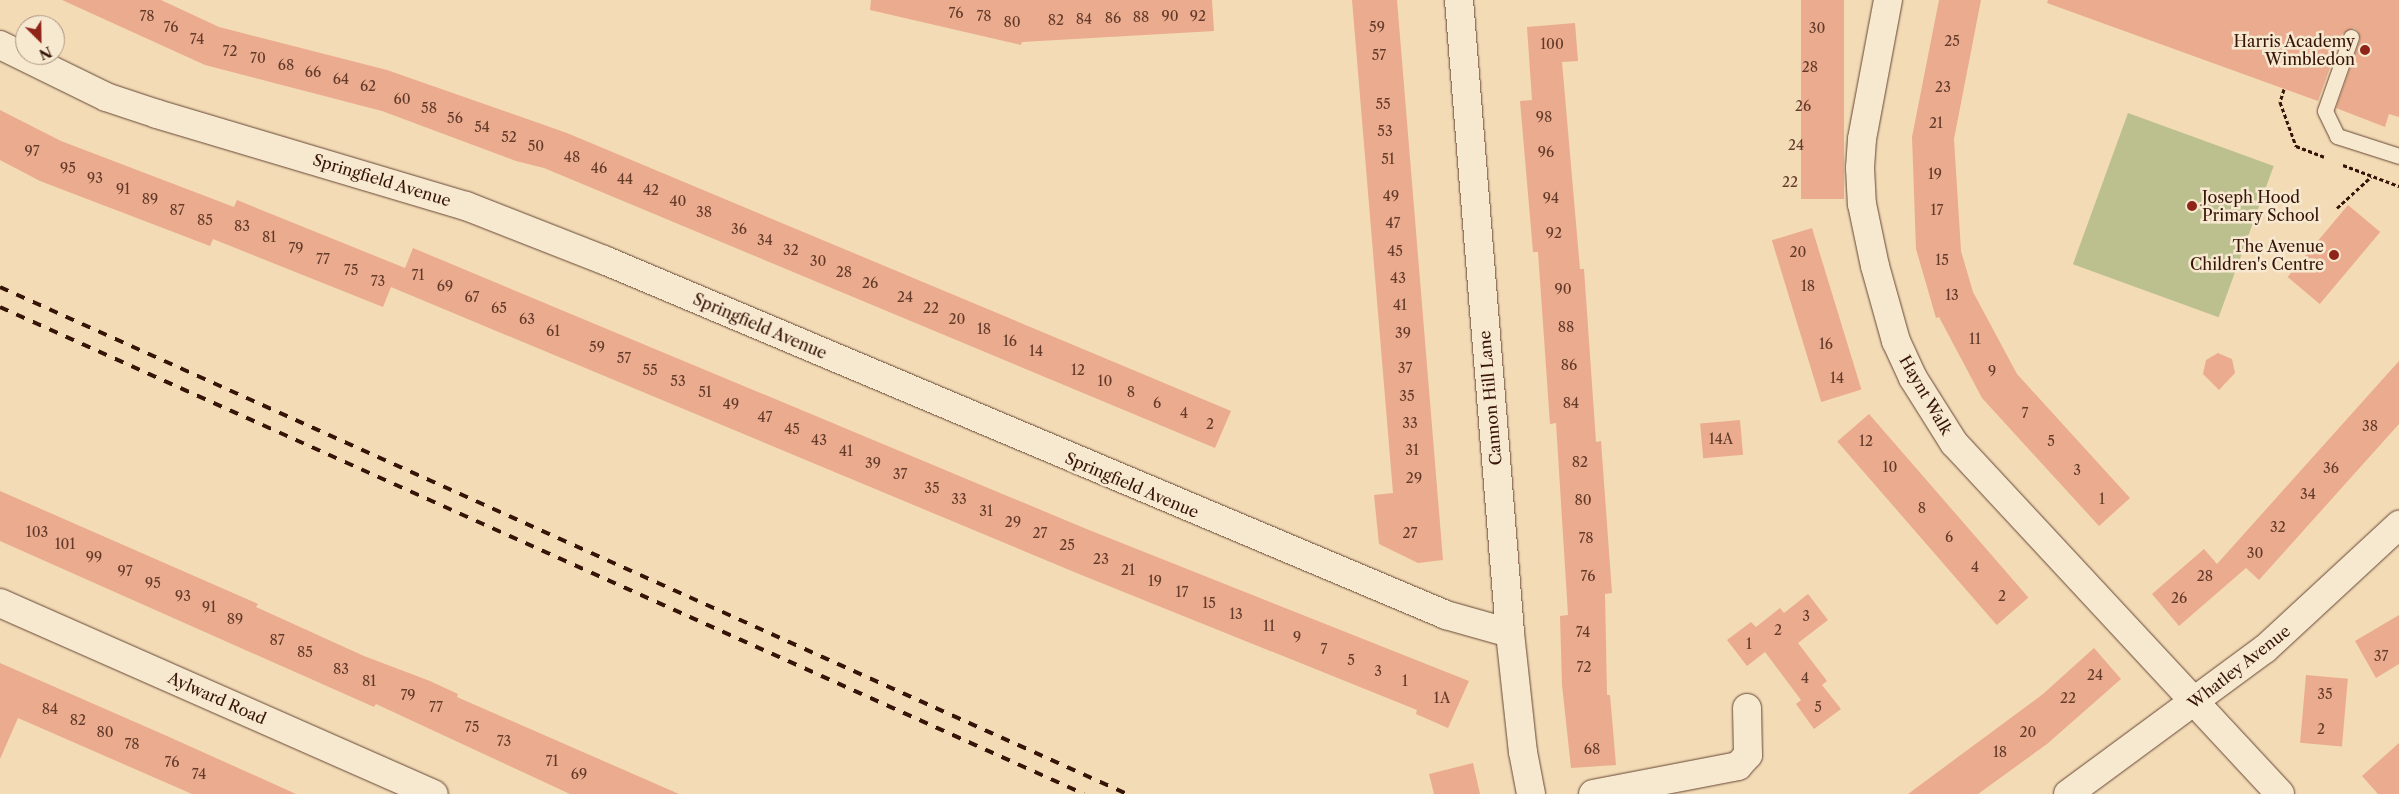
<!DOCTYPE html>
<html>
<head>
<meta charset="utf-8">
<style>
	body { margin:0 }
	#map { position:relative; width:2399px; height:794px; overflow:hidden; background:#f3dbb6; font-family:"Libre Caslon Text",serif }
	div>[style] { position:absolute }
	.green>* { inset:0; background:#bbc08e; transform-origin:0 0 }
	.building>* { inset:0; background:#ebab8e; transform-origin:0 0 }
	.path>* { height:3px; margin-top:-1.5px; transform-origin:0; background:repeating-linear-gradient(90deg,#361407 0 4px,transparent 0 6.5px) }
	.roads { filter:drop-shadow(0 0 1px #654633) drop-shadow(0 0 1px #654633) }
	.service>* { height:15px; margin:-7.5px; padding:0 7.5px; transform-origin:7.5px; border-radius:7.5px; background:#f7e8d0 }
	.minor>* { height:28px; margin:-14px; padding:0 14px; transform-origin:14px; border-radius:14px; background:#f7e8d0 }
	.rail>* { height:4px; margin-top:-2px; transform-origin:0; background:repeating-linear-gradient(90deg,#361407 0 9px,transparent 0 18px) }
	.dots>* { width:14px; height:14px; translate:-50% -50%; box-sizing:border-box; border:2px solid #f7e8d0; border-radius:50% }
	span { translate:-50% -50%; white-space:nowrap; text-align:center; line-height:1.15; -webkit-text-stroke:5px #f7e8d0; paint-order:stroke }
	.number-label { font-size:14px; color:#633a29 }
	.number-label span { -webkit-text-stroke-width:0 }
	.poi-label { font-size:16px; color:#361407 }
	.right { translate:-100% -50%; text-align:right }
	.left { translate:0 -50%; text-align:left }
	.street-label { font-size:16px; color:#361407 }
	.north { position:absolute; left:15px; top:15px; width:50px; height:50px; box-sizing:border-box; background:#f7e8d0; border:1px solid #aa9380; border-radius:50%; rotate:157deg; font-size:14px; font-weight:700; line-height:20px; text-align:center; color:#361407 }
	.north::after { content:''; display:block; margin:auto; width:18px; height:22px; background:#8f2418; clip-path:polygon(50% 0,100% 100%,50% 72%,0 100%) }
</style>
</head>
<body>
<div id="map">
	<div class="green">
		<div style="left:2128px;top:113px;width:155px;height:161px;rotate:20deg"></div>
	</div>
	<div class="building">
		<div style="clip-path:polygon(62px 0,161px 0,219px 27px,387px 70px,567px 133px,1231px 411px,1215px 448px,544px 168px,516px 161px,382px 111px,205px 65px)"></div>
		<div style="clip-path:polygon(871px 0,1212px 0,1214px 31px,1022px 42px,1021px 45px,870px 10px)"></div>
		<div style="clip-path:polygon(1352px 0,1397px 0,1443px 560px,1418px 563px,1379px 544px,1374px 495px,1393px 493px)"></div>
		<div style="left:1801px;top:0;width:43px;height:199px"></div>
		<div style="clip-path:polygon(1939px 0,1981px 0,1954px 139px,1961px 251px,1973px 292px,2017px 374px,2130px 498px,2099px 526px,1982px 398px,1939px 317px,1936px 318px,1916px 249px,1912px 137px)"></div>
		<div style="clip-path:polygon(2048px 0,2399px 0,2399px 117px,2389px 114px,2385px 127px,2336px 108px,2360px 40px,2358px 31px,2354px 28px,2342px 34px,2318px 101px,2047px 3px)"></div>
		<div style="clip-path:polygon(1575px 23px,1578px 61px,1562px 62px,1580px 269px,1584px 269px,1596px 442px,1601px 441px,1612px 593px,1605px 594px,1607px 695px,1610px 695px,1616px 765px,1571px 768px,1562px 685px,1560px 616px,1568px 615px,1556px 423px,1550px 424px,1538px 252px,1533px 252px,1520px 101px,1532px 100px,1527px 27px)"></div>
		<div style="clip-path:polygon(0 110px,61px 141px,234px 207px,237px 200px,405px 268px,413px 248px,1089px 530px,1469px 681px,1448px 728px,1416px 714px,1417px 710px,1079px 574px,391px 287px,383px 307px,213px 239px,210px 246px,40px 181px,0 160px)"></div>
		<div style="left:2348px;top:205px;width:42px;height:94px;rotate:40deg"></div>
		<div style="left:1812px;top:228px;width:169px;height:42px;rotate:73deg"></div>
		<div style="clip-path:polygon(2218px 353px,2232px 359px,2235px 373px,2219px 390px,2203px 374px,2206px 360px)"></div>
		<div style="clip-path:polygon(2399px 361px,2399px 424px,2259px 580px,2246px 568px,2179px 626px,2152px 594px,2204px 549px,2217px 564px)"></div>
		<div style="left:1869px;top:414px;width:243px;height:42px;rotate:49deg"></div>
		<div style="left:1740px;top:420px;width:35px;height:40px;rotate:85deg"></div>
		<div style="clip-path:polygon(0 491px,258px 604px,256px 607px,364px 656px,430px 681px,458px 694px,457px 697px,679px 794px,570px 794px,376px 704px,374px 707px,0 541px)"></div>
		<div style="clip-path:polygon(1808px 594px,1828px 620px,1798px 643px,1827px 681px,1822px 685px,1841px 709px,1814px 729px,1796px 704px,1801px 700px,1765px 652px,1747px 666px,1727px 640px,1751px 622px,1756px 627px,1780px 608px,1784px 613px)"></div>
		<div style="clip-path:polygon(2399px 615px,2399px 664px,2376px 678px,2355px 641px)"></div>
		<div style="clip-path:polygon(2094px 648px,2121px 679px,2047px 744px,1978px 794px,1908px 794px,2043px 694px)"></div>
		<div style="clip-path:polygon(0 663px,167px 736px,296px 794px,192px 794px,18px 718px,0 759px)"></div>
		<div style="left:2306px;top:675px;width:42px;height:68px;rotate:5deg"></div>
		<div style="clip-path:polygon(2399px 743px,2399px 794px,2378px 794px,2362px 776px)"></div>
		<div style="clip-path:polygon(1473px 763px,1480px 794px,1434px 794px,1429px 774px)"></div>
	</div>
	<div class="path">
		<div style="left:2284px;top:89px;width:14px;rotate:107deg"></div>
		<div style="left:2280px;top:102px;width:47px;rotate:70deg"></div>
		<div style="left:2296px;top:146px;width:30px;rotate:21deg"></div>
		<div style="left:2343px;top:165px;width:60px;rotate:20.6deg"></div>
		<div style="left:2337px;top:208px;width:46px;rotate:-42.4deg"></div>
	</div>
	<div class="roads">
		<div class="service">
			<div style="left:2351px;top:37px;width:78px;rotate:109.4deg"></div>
			<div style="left:2325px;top:111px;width:28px;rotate:64deg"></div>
			<div style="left:2337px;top:136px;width:65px;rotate:17.9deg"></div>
		</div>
		<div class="minor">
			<div style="left:1459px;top:0;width:635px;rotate:85.39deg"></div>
			<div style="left:1510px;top:633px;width:120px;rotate:83.8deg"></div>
			<div style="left:1523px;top:752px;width:43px;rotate:79.2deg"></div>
			<div style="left:1888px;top:0;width:141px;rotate:100.6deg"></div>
			<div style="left:1862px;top:139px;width:29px;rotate:94deg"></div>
			<div style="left:1860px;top:168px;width:36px;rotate:87deg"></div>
			<div style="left:1862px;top:204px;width:63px;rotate:78.2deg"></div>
			<div style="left:1875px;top:266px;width:78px;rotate:74.4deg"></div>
			<div style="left:1896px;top:341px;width:41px;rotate:65.3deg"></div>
			<div style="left:1913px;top:378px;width:77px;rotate:57.8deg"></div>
			<div style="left:1954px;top:443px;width:479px;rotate:47.1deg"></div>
			<div style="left:0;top:45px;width:118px;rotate:26.1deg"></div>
			<div style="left:106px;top:97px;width:54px;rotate:18.4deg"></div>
			<div style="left:157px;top:114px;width:322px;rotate:16.6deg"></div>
			<div style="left:466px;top:206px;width:148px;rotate:21.4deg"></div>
			<div style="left:604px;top:260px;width:914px;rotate:22.86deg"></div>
			<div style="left:1446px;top:615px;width:66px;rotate:15.7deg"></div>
			<div style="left:0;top:603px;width:474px;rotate:23.8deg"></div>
			<div style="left:1593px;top:794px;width:148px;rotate:-10.9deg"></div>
			<div style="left:1738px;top:766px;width:15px;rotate:-48deg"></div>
			<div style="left:1748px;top:755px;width:47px;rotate:-91.2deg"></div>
			<div style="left:2068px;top:794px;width:245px;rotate:-36.4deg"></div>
			<div style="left:2265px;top:649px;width:183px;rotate:-42.8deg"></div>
		</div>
	</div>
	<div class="rail">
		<div style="left:0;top:287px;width:1236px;rotate:24.22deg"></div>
		<div style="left:0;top:307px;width:1188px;rotate:24.19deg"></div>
	</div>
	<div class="dots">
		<div style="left:2365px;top:50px;background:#8f2418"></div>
		<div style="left:2192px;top:206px;background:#8f2418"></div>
		<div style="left:2334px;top:255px;background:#8f2418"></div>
	</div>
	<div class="number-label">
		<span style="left:956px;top:13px">76</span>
		<span style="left:147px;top:16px">78</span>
		<span style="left:984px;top:16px">78</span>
		<span style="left:1170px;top:16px">90</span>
		<span style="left:1198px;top:16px">92</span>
		<span style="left:1141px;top:17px">88</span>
		<span style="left:1113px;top:18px">86</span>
		<span style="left:1084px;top:19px">84</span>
		<span style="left:1056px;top:20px">82</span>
		<span style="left:1012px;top:22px">80</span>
		<span style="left:171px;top:27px">76</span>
		<span style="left:1377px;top:27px">59</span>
		<span style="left:1817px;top:28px">30</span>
		<span style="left:197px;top:39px">74</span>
		<span style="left:1952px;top:41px">25</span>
		<span style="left:1552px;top:44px">100</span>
		<span style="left:230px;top:51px">72</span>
		<span style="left:1379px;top:55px">57</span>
		<span style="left:258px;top:58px">70</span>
		<span style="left:286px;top:65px">68</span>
		<span style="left:1810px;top:67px">28</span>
		<span style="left:313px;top:72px">66</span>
		<span style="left:341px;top:79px">64</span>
		<span style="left:368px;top:86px">62</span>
		<span style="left:1943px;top:87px">23</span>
		<span style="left:402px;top:99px">60</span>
		<span style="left:1383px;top:104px">55</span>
		<span style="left:1803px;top:106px">26</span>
		<span style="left:429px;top:108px">58</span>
		<span style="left:1544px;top:117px">98</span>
		<span style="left:455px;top:118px">56</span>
		<span style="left:1936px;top:123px">21</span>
		<span style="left:482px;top:127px">54</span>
		<span style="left:1385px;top:131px">53</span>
		<span style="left:509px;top:137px">52</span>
		<span style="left:1796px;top:145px">24</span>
		<span style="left:536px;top:146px">50</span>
		<span style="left:32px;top:151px">97</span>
		<span style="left:1546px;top:152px">96</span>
		<span style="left:572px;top:157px">48</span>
		<span style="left:1388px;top:159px">51</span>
		<span style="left:68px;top:168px">95</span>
		<span style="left:599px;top:168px">46</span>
		<span style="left:1935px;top:174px">19</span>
		<span style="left:95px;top:178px">93</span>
		<span style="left:625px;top:179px">44</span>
		<span style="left:1790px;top:182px">22</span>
		<span style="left:123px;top:189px">91</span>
		<span style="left:651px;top:190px">42</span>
		<span style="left:1391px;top:196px">49</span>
		<span style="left:1551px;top:198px">94</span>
		<span style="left:150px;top:199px">89</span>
		<span style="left:678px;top:201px">40</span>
		<span style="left:177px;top:210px">87</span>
		<span style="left:1937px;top:210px">17</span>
		<span style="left:704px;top:212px">38</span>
		<span style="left:205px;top:220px">85</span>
		<span style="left:1393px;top:223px">47</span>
		<span style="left:242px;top:226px">83</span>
		<span style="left:739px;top:229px">36</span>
		<span style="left:1554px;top:233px">92</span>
		<span style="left:269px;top:237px">81</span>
		<span style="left:765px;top:240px">34</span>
		<span style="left:296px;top:248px">79</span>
		<span style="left:791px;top:250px">32</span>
		<span style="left:1395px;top:251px">45</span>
		<span style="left:1798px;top:252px">20</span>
		<span style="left:323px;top:259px">77</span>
		<span style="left:1942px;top:260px">15</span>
		<span style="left:818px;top:261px">30</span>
		<span style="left:351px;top:270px">75</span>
		<span style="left:844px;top:272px">28</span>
		<span style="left:418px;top:275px">71</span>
		<span style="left:1398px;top:278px">43</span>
		<span style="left:378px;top:281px">73</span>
		<span style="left:870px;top:283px">26</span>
		<span style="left:445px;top:286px">69</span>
		<span style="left:1808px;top:286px">18</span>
		<span style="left:1563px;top:289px">90</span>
		<span style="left:1952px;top:295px">13</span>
		<span style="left:472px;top:297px">67</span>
		<span style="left:905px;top:297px">24</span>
		<span style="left:1400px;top:305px">41</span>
		<span style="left:499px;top:308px">65</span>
		<span style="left:931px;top:308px">22</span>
		<span style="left:527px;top:319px">63</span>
		<span style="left:957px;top:319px">20</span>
		<span style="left:1566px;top:327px">88</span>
		<span style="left:984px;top:329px">18</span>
		<span style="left:553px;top:331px">61</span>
		<span style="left:1403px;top:333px">39</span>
		<span style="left:1975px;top:339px">11</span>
		<span style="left:1010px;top:341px">16</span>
		<span style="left:1826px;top:344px">16</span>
		<span style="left:597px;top:347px">59</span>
		<span style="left:1036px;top:351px">14</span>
		<span style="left:624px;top:358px">57</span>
		<span style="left:1569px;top:365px">86</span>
		<span style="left:1405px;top:368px">37</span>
		<span style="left:650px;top:370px">55</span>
		<span style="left:1078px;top:370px">12</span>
		<span style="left:1992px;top:371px">9</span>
		<span style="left:1837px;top:378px">14</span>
		<span style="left:678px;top:381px">53</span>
		<span style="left:1105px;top:381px">10</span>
		<span style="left:705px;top:392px">51</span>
		<span style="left:1131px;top:392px">8</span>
		<span style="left:1407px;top:396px">35</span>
		<span style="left:1157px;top:403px">6</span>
		<span style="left:1571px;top:403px">84</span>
		<span style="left:731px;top:404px">49</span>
		<span style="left:1184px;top:413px">4</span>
		<span style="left:2025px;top:413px">7</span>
		<span style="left:765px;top:417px">47</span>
		<span style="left:1410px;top:423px">33</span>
		<span style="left:1210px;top:424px">2</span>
		<span style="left:2370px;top:426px">38</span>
		<span style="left:792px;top:429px">45</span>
		<span style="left:1721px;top:439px">14A</span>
		<span style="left:819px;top:440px">43</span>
		<span style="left:1866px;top:441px">12</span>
		<span style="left:2051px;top:441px">5</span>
		<span style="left:1412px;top:450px">31</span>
		<span style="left:846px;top:451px">41</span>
		<span style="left:1580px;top:462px">82</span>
		<span style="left:873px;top:463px">39</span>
		<span style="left:1890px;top:467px">10</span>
		<span style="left:2331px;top:468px">36</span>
		<span style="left:2077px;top:470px">3</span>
		<span style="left:900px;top:474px">37</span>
		<span style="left:1414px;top:478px">29</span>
		<span style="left:932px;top:488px">35</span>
		<span style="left:2308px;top:494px">34</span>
		<span style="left:959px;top:499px">33</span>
		<span style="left:2102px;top:499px">1</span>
		<span style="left:1583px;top:500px">80</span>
		<span style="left:1922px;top:508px">8</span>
		<span style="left:986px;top:511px">31</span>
		<span style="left:1013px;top:522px">29</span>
		<span style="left:2278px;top:527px">32</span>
		<span style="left:37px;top:532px">103</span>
		<span style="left:1040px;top:533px">27</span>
		<span style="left:1410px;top:533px">27</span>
		<span style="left:1949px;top:537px">6</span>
		<span style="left:1586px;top:538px">78</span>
		<span style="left:65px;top:544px">101</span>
		<span style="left:1067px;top:545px">25</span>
		<span style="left:2255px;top:553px">30</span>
		<span style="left:94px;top:557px">99</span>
		<span style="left:1101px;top:559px">23</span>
		<span style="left:1975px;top:567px">4</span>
		<span style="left:1128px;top:570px">21</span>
		<span style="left:125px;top:571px">97</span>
		<span style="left:1588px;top:576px">76</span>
		<span style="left:2205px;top:576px">28</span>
		<span style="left:1155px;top:581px">19</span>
		<span style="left:153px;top:583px">95</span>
		<span style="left:1182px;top:592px">17</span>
		<span style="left:183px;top:596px">93</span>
		<span style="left:2002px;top:596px">2</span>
		<span style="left:2179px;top:598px">26</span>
		<span style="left:1209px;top:603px">15</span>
		<span style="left:209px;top:607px">91</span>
		<span style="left:1236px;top:614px">13</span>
		<span style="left:1806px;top:616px">3</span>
		<span style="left:235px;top:619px">89</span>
		<span style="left:1269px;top:626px">11</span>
		<span style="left:1778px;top:630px">2</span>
		<span style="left:1583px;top:632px">74</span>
		<span style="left:1297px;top:637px">9</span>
		<span style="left:277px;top:640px">87</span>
		<span style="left:1749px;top:644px">1</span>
		<span style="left:1324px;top:649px">7</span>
		<span style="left:305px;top:652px">85</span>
		<span style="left:2381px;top:656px">37</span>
		<span style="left:1351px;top:660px">5</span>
		<span style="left:1584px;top:667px">72</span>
		<span style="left:341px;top:669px">83</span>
		<span style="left:1378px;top:671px">3</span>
		<span style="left:2095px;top:675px">24</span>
		<span style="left:1805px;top:678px">4</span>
		<span style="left:369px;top:681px">81</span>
		<span style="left:1405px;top:681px">1</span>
		<span style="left:2325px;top:694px">35</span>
		<span style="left:408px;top:695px">79</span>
		<span style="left:1442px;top:698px">1A</span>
		<span style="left:2068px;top:698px">22</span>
		<span style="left:436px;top:707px">77</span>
		<span style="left:1818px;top:707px">5</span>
		<span style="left:50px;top:709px">84</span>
		<span style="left:78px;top:720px">82</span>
		<span style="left:472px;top:727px">75</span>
		<span style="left:2321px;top:729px">2</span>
		<span style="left:105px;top:732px">80</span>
		<span style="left:2028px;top:732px">20</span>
		<span style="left:504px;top:741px">73</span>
		<span style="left:132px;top:744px">78</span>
		<span style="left:1592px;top:749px">68</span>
		<span style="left:2000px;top:752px">18</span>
		<span style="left:552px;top:761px">71</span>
		<span style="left:172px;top:762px">76</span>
		<span style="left:199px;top:774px">74</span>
		<span style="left:579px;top:774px">69</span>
	</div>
	<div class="poi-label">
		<span class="right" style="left:2355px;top:50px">Harris Academy<br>Wimbledon</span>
		<span class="left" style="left:2202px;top:206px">Joseph Hood<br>Primary School</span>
		<span class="right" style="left:2324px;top:255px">The Avenue<br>Children's Centre</span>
	</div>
	<div class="street-label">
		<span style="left:382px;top:180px;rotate:17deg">Springfield Avenue</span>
		<span style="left:760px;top:326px;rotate:23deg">Springfield Avenue</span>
		<span style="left:1926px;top:395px;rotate:60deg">Haynt Walk</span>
		<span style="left:1490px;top:398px;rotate:-95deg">Cannon Hill Lane</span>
		<span style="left:1132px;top:485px;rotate:23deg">Springfield Avenue</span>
		<span style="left:2239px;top:667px;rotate:-38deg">Whatley Avenue</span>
		<span style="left:217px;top:698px;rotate:24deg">Aylward Road</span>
	</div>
	<div class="north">N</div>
</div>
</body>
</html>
